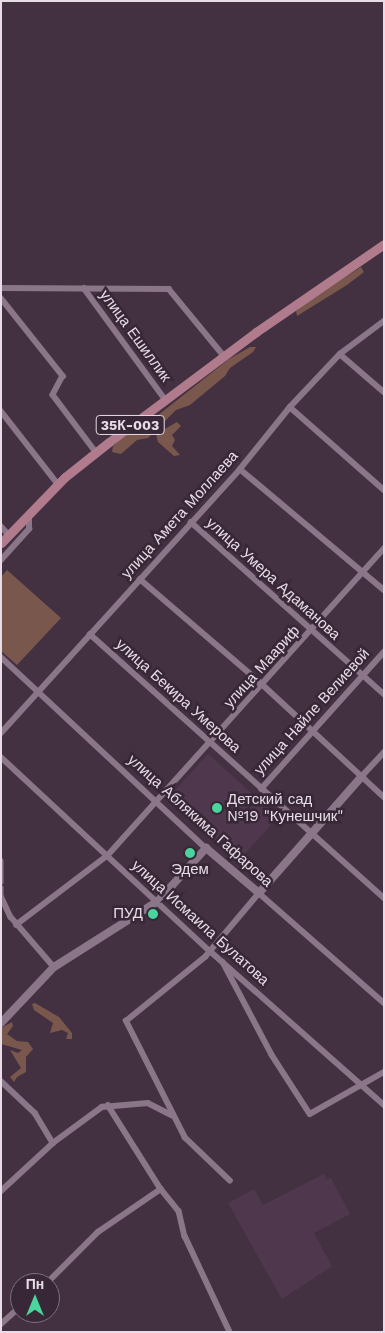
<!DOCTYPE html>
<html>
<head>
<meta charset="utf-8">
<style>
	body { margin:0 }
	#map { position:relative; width:385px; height:1333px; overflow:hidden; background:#433141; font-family:"Work Sans",sans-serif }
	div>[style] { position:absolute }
	.built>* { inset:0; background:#4f384d; transform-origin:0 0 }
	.green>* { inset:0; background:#79574d }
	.street>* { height:5.5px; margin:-2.75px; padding:0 2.75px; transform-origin:2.75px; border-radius:2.75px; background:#8b7689 }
	.secondary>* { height:8px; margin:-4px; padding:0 4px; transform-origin:4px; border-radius:4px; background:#8b7689 }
	.primary>* { height:9px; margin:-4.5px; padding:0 4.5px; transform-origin:4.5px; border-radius:4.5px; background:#b17b8e }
	.dots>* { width:14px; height:14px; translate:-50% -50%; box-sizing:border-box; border:2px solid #382737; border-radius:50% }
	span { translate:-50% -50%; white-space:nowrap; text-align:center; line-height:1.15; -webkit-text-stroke:5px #382737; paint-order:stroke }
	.shield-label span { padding:1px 4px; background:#382737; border:1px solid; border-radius:4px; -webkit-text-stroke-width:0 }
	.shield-label { font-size:14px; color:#e8dde7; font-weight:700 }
	.street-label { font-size:15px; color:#e8dde7 }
	.poi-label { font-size:15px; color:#e8dde7 }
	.left { translate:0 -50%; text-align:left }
	.right { translate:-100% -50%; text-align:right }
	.frame { position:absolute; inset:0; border:2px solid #e8dde7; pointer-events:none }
	.north { position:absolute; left:10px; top:1273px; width:50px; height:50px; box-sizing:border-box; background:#382737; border:1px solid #7e707d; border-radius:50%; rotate:0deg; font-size:14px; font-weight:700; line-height:20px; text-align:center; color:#e8dde7 }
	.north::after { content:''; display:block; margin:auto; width:18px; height:22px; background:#4bd49b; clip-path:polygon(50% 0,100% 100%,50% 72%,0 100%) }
</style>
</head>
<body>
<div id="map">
	<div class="built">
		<div style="left:208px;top:754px;width:94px;height:59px;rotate:42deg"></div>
		<div style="clip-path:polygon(324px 1174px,327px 1180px,331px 1178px,350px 1214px,314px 1233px,332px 1266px,282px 1299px,228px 1203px,254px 1189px,263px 1205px)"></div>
	</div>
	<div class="green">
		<div style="clip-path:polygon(361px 267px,364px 272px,347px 285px,297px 316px,296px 311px,306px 302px)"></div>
		<div style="clip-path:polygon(250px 347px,256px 347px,253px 352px,230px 368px,225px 376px,190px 405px,176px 410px,148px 438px,137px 440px,121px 454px,112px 452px,113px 446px,122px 437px,157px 416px,229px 359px)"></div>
		<div style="clip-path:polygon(177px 422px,181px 426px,172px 435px,175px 440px,172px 446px,180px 455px,174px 456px,158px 442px,156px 434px)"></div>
		<div style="clip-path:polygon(7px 570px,61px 618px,17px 665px,1px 651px,1px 577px)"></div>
		<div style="clip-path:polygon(35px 1003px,59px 1017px,72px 1033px,72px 1039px,66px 1039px,68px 1033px,62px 1030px,50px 1033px,53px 1023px,34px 1010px,32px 1004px)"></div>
		<div style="clip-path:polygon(12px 1022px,13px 1026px,7px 1034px,17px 1041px,28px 1042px,33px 1049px,26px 1057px,26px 1072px,17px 1077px,14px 1082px,10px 1077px,21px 1068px,10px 1050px,18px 1053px,22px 1050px,1px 1044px,1px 1028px)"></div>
	</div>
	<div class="street">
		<div style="left:1px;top:288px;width:168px;rotate:0.3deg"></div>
		<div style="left:169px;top:289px;width:87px;rotate:50.6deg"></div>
		<div style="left:84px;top:288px;width:137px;rotate:53.9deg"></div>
		<div style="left:1px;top:298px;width:100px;rotate:51.5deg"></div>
		<div style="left:63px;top:376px;width:21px;rotate:118deg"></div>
		<div style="left:53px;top:395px;width:71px;rotate:53deg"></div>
		<div style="left:340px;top:354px;width:58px;rotate:40.8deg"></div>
		<div style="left:290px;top:407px;width:125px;rotate:41.4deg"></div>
		<div style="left:1px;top:411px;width:93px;rotate:52deg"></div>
		<div style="left:240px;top:469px;width:188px;rotate:40deg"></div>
		<div style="left:191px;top:522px;width:259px;rotate:41.7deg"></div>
		<div style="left:1px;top:526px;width:12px;rotate:48deg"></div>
		<div style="left:1px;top:560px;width:42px;rotate:-47.9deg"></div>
		<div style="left:29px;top:529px;width:14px;rotate:-90deg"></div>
		<div style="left:140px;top:579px;width:161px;rotate:40.7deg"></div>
		<div style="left:262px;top:684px;width:166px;rotate:42.8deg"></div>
		<div style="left:90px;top:634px;width:395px;rotate:41.9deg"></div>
		<div style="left:1px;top:657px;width:280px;rotate:43deg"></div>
		<div style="left:1px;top:733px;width:356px;rotate:-47.8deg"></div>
		<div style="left:240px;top:469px;width:80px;rotate:-51.1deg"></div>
		<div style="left:290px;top:407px;width:73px;rotate:-46.7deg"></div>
		<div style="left:340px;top:354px;width:55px;rotate:-36.9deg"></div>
		<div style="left:1px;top:757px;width:284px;rotate:42.9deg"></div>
		<div style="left:209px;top:950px;width:234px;rotate:41.5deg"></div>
		<div style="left:362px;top:776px;width:33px;rotate:-47deg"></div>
		<div style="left:261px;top:789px;width:184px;rotate:-48.1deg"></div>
		<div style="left:1px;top:861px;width:21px;rotate:90deg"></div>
		<div style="left:1px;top:888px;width:8px;rotate:90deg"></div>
		<div style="left:1px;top:896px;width:23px;rotate:65deg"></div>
		<div style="left:11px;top:917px;width:66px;rotate:49.3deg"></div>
		<div style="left:16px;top:925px;width:114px;rotate:-37.2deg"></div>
		<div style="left:107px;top:856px;width:414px;rotate:-48deg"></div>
		<div style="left:223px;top:962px;width:105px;rotate:62.2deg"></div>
		<div style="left:272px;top:1055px;width:70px;rotate:57.2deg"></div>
		<div style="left:310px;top:1114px;width:85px;rotate:-29.6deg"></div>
		<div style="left:1px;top:1081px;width:47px;rotate:43.3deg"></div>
		<div style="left:35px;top:1113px;width:35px;rotate:59deg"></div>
		<div style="left:108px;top:1105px;width:99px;rotate:57.8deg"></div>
		<div style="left:161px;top:1189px;width:28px;rotate:51deg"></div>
		<div style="left:179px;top:1211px;width:26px;rotate:77deg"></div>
		<div style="left:185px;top:1236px;width:106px;rotate:64.9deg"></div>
		<div style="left:230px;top:1181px;width:62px;rotate:-136.3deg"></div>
		<div style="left:185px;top:1138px;width:131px;rotate:-116.8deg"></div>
		<div style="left:126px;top:1021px;width:102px;rotate:-39deg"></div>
		<div style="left:205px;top:957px;width:84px;rotate:-49.8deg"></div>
		<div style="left:259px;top:893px;width:167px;rotate:41.3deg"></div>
		<div style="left:1px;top:1191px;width:71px;rotate:-42.7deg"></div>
		<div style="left:53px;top:1143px;width:61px;rotate:-36.3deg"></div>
		<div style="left:102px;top:1107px;width:46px;rotate:-5deg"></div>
		<div style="left:148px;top:1103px;width:27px;rotate:27deg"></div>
		<div style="left:47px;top:1283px;width:72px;rotate:-45deg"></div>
		<div style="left:98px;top:1232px;width:76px;rotate:-34.3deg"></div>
		<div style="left:1px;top:1324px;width:25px;rotate:-42deg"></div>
	</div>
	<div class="secondary">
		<div style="left:1px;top:1023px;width:77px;rotate:-46.6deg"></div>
		<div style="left:54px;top:967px;width:123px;rotate:-32.4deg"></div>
		<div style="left:158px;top:901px;width:72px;rotate:-47.8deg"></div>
		<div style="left:206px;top:848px;width:70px;rotate:40.3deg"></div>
		<div style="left:259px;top:893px;width:156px;rotate:-48.6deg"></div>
	</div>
	<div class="primary">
		<div style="left:1px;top:543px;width:92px;rotate:-45.9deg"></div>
		<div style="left:65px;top:477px;width:56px;rotate:-38.5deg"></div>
		<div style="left:109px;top:442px;width:184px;rotate:-36.8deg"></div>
		<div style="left:256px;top:332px;width:155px;rotate:-34.5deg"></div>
	</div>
	<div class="dots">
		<div style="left:217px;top:808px;background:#4bd49b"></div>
		<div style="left:190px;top:853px;background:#4bd49b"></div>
		<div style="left:153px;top:914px;background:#4bd49b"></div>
	</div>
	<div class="shield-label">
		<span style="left:130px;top:425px">35К-003</span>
	</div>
	<div class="street-label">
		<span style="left:135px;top:336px;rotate:54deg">улица Ешиллик</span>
		<span style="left:180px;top:515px;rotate:-48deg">улица Амета Моллаева</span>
		<span style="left:273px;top:579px;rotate:42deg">улица Умера Адаманова</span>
		<span style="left:262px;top:667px;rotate:-48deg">улица Маариф</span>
		<span style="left:178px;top:696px;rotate:42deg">улица Бекира Умерова</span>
		<span style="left:312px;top:712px;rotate:-48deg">улица Найле Велиевой</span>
		<span style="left:200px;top:821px;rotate:42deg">улица Аблякима Гафарова</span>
		<span style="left:200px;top:923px;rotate:42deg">улица Исмаила Булатова</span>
	</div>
	<div class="poi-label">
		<span class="left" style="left:227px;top:808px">Детский сад<br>№19 "Кунешчик"</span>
		<span style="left:190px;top:870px">Эдем</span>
		<span class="right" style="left:143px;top:914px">ПУД</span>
	</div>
	<div class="frame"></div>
	<div class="north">Пн</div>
</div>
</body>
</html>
